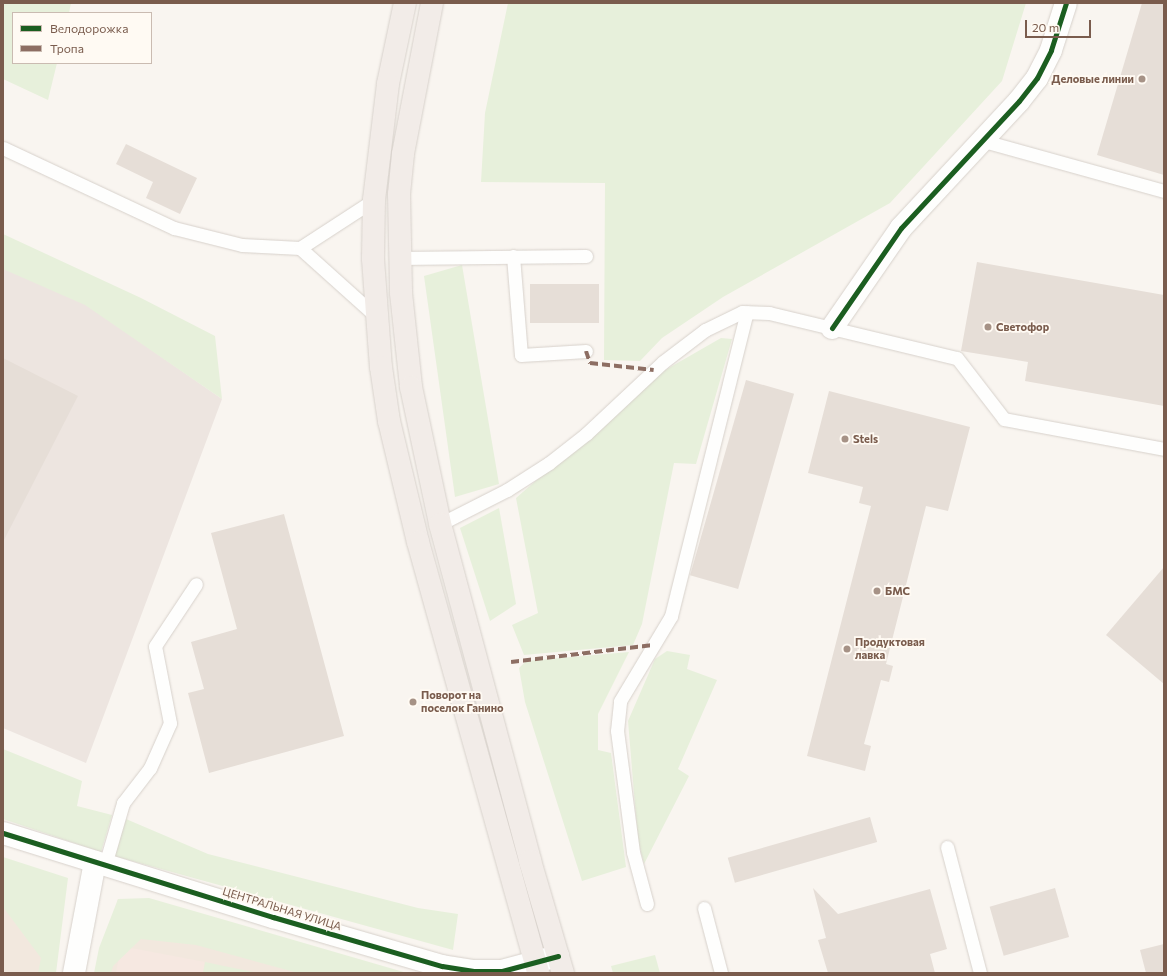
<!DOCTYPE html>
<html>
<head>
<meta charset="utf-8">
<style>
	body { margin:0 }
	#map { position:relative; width:1167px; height:976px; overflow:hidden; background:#f9f5f0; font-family:Commissioner,sans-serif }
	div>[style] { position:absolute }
	.residential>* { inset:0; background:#f2e8de }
	.commercial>* { inset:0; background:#f6e8e1 }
	.industrial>* { inset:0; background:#ede5e0 }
	.green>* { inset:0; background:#e7f0db }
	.building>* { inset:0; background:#e6ded7; transform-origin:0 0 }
	.roads { filter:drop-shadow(0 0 1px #d7d1cb) drop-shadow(0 0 1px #d7d1cb) }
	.service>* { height:13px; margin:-6.5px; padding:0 6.5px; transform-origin:6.5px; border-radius:6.5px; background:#fefefd }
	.minor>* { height:22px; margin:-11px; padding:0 11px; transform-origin:11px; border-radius:11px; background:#fefefd }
	.tertiary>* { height:22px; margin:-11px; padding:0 11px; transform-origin:11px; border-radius:11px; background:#fefefd }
	.trunk>* { height:22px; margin:-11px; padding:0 11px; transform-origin:11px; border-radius:11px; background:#f2ece8 }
	.quiet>* { height:4px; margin-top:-2px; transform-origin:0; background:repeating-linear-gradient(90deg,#8d6e63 0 8px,transparent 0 12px) }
	.cycleway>* { height:5px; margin:-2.5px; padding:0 2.5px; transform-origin:2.5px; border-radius:2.5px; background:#1b5e20 }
	.dots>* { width:11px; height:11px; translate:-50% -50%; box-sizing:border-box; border:2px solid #fffaf3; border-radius:50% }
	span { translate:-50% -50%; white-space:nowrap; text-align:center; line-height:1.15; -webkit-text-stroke:3.5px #fffaf3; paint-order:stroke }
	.poi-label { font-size:11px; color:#7a5c4d; font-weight:700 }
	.right { translate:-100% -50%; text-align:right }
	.left { translate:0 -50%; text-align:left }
	.street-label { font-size:11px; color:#7a5c4d }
	.frame { position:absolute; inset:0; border:4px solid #7a5c4d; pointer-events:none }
	.legend { position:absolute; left:12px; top:12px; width:140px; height:52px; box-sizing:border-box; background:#fffaf3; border:1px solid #cabbb1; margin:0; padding:5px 7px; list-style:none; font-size:12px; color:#7a5c4d }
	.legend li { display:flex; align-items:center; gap:8px; height:20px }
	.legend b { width:20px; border:1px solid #cabbb1 }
	.scale { position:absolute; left:1025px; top:20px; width:66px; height:18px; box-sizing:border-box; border:2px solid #7a5c4d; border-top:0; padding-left:5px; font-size:12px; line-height:14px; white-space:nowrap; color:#7a5c4d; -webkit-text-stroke:3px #fffaf3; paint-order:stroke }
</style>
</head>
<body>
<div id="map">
	<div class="residential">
		<div style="clip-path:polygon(3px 875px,52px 891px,40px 973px,3px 973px)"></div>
		<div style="clip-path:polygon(118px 899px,342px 973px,100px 973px)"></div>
	</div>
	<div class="commercial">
		<div style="clip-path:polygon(121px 946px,205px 962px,203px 973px,116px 973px)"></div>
	</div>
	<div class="industrial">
		<div style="clip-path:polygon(3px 234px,127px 333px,222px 399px,86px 763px,3px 728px)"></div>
	</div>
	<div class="green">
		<div style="clip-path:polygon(3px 3px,71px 3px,69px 13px,13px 13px,13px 63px,57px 63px,48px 100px,3px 79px)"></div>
		<div style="clip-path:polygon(508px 3px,1026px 3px,1002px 81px,890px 203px,723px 297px,662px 338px,640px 361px,604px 360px,605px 183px,481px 182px,485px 113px)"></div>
		<div style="clip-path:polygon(3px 234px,141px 298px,215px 336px,222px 399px,85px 305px,3px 269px)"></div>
		<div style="clip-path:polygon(462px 265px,499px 484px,455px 497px,424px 276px)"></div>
		<div style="clip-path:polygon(721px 338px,732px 339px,696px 464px,674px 463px,642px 624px,633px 645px,524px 655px,512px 625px,538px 613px,516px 498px,660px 373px)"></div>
		<div style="clip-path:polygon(499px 508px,516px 604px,490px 621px,460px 528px)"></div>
		<div style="clip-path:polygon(667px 651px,690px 655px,687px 669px,717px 680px,678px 769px,689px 776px,644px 864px,638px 841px,628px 721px,655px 659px)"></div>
		<div style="clip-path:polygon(629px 652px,598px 714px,598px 750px,611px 753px,626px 867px,582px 881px,525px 702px,519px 668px,526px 661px)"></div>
		<div style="clip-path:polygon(3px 749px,82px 781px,77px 806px,112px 815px,101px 852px,3px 819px)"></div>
		<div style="clip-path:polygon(126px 819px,208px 854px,418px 908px,458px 914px,453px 950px,114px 856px)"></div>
		<div style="clip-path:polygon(3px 857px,68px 878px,56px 973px,38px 973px,41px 958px,3px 907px)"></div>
		<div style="clip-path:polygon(149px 898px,407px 973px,298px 973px,196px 945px,141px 939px,113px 966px,111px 973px,94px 973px,99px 948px,118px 899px)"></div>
		<div style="clip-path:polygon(655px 955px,660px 973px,613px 973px,611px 966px)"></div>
		<div style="clip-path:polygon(205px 962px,224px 966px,258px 973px,203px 973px)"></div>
	</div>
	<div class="building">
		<div style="clip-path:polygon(1142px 3px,1164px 3px,1164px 175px,1097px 155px)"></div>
		<div style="clip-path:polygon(126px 144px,197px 178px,180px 214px,146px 198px,153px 182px,116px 164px)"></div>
		<div style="clip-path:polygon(977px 262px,1164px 295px,1164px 406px,1025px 381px,1028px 362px,961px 351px)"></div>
		<div style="left:599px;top:284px;width:39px;height:69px;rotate:90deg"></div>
		<div style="clip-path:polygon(3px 358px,78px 396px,3px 542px)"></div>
		<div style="left:746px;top:380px;width:50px;height:203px;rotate:16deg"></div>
		<div style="clip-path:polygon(829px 391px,970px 427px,948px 511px,926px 506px,886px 664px,893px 666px,889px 682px,881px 680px,864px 744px,871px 746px,865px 771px,807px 756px,871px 506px,859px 503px,863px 487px,808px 473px)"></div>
		<div style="clip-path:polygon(284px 514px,344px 736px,209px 773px,188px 693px,204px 689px,191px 642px,237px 629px,211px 533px)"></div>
		<div style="clip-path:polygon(1164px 567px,1164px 684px,1106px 635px)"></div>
		<div style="left:870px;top:817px;width:26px;height:148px;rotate:74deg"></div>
		<div style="clip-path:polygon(813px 888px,838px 914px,930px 889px,947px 949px,930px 954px,935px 973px,828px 973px,818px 940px,826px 938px)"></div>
		<div style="left:1055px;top:888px;width:51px;height:68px;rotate:74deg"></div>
		<div style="clip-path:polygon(1164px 944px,1164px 973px,1146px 973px,1140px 950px)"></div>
	</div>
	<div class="roads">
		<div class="service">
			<div style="left:980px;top:140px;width:191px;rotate:15.5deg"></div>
			<div style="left:3px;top:148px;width:189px;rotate:25.1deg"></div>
			<div style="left:174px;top:228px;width:70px;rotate:14deg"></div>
			<div style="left:242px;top:245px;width:58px;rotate:3deg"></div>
			<div style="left:300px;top:248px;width:88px;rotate:-33deg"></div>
			<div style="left:300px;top:248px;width:103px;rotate:41.9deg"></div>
			<div style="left:513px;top:256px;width:99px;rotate:85.4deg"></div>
			<div style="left:521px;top:355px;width:65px;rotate:-3.5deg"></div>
			<div style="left:399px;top:258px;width:187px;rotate:-0.6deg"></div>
			<div style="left:440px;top:524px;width:75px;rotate:-26.9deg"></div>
			<div style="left:507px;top:490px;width:50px;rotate:-32.7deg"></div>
			<div style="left:549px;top:463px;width:47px;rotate:-38.1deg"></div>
			<div style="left:586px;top:434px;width:105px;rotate:-43.1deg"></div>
			<div style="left:663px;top:362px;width:53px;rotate:-37.3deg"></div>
			<div style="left:705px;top:330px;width:41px;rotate:-25.9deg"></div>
			<div style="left:742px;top:312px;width:27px;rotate:2deg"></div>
			<div style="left:769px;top:313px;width:193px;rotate:13.5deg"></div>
			<div style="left:957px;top:358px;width:77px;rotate:52.4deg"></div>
			<div style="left:1004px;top:419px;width:163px;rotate:10.6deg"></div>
			<div style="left:947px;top:847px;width:130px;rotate:75.3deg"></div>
			<div style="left:105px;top:865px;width:65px;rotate:-73.8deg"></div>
			<div style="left:123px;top:803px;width:44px;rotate:-52.4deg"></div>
			<div style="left:150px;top:768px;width:49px;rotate:-66deg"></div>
			<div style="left:170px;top:723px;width:78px;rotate:-101deg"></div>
			<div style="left:155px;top:646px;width:74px;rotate:-56.5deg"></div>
			<div style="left:647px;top:904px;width:54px;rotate:-105.1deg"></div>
			<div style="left:633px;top:852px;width:122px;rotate:-97.5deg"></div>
			<div style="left:617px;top:731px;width:30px;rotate:-84deg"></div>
			<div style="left:620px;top:701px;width:99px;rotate:-59deg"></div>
			<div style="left:671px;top:616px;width:313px;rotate:-76deg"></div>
			<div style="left:704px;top:908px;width:67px;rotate:75.3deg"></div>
		</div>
		<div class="minor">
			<div style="left:832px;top:328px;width:121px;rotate:-55.4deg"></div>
			<div style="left:901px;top:228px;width:173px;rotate:-47.1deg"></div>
			<div style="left:1019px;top:101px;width:29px;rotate:-52deg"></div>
			<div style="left:1037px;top:78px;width:31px;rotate:-63deg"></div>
			<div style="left:1051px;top:50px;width:49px;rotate:-72.3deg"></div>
			<div style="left:74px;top:973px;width:113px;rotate:-79.3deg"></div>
		</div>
		<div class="tertiary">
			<div style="left:3px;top:833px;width:283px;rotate:17.3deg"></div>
			<div style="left:273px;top:917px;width:176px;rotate:16.2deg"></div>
			<div style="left:442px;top:966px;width:32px;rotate:9deg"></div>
			<div style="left:474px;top:971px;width:28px"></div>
			<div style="left:502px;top:971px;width:58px;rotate:-15deg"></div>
		</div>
		<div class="trunk">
			<div style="left:405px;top:3px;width:83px;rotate:101.9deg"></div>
			<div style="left:388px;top:84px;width:117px;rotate:96.9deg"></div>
			<div style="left:374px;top:200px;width:59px;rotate:91deg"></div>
			<div style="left:373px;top:259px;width:108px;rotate:85.8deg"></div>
			<div style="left:381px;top:367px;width:55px;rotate:81.6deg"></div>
			<div style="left:389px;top:421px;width:124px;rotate:76.5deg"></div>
			<div style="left:418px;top:542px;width:447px;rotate:74.4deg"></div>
			<div style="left:432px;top:3px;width:154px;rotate:100.9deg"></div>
			<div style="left:403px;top:154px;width:40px;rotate:95.7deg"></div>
			<div style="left:399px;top:194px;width:99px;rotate:88.8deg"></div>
			<div style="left:401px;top:293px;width:95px;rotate:83.9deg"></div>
			<div style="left:411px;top:387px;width:140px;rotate:78deg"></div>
			<div style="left:440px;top:524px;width:349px;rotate:75deg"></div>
			<div style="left:530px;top:861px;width:117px;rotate:73.6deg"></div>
		</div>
	</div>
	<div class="quiet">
		<div style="left:586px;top:351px;width:13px;rotate:72deg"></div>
		<div style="left:590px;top:363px;width:64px;rotate:6.2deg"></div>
		<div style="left:511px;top:662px;width:143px;rotate:-6.8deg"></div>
	</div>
	<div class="cycleway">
		<div style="left:832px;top:328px;width:121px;rotate:-55.4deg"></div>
		<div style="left:901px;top:228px;width:173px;rotate:-47.1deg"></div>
		<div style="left:1019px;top:101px;width:29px;rotate:-52deg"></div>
		<div style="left:1037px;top:78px;width:31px;rotate:-63deg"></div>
		<div style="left:1051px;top:50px;width:49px;rotate:-72.3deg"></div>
		<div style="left:3px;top:833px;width:283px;rotate:17.3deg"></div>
		<div style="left:273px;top:917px;width:176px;rotate:16.2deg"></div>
		<div style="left:442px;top:966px;width:32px;rotate:9deg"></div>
		<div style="left:474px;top:971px;width:28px"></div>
		<div style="left:502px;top:971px;width:58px;rotate:-15deg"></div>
	</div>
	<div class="dots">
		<div style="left:1142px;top:79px;background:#a69286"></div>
		<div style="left:988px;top:327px;background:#a69286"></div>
		<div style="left:845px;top:439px;background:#a69286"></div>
		<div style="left:877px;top:591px;background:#a69286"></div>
		<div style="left:847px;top:649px;background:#a69286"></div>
		<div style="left:413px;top:702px;background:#a69286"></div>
	</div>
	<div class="poi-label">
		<span class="right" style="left:1134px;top:79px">Деловые линии</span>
		<span class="left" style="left:996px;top:327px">Светофор</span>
		<span class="left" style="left:853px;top:439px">Stels</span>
		<span class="left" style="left:885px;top:591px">БМС</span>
		<span class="left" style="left:855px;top:649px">Продуктовая<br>лавка</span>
		<span class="left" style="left:421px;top:702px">Поворот на<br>поселок Ганино</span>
	</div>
	<div class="street-label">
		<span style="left:282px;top:909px;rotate:17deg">ЦЕНТРАЛЬНАЯ УЛИЦА</span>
	</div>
	<div class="frame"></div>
	<ul class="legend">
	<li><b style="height:5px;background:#1b5e20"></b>Велодорожка</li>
	<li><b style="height:5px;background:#8d6e63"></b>Тропа</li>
	</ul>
	<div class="scale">20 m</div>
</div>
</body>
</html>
